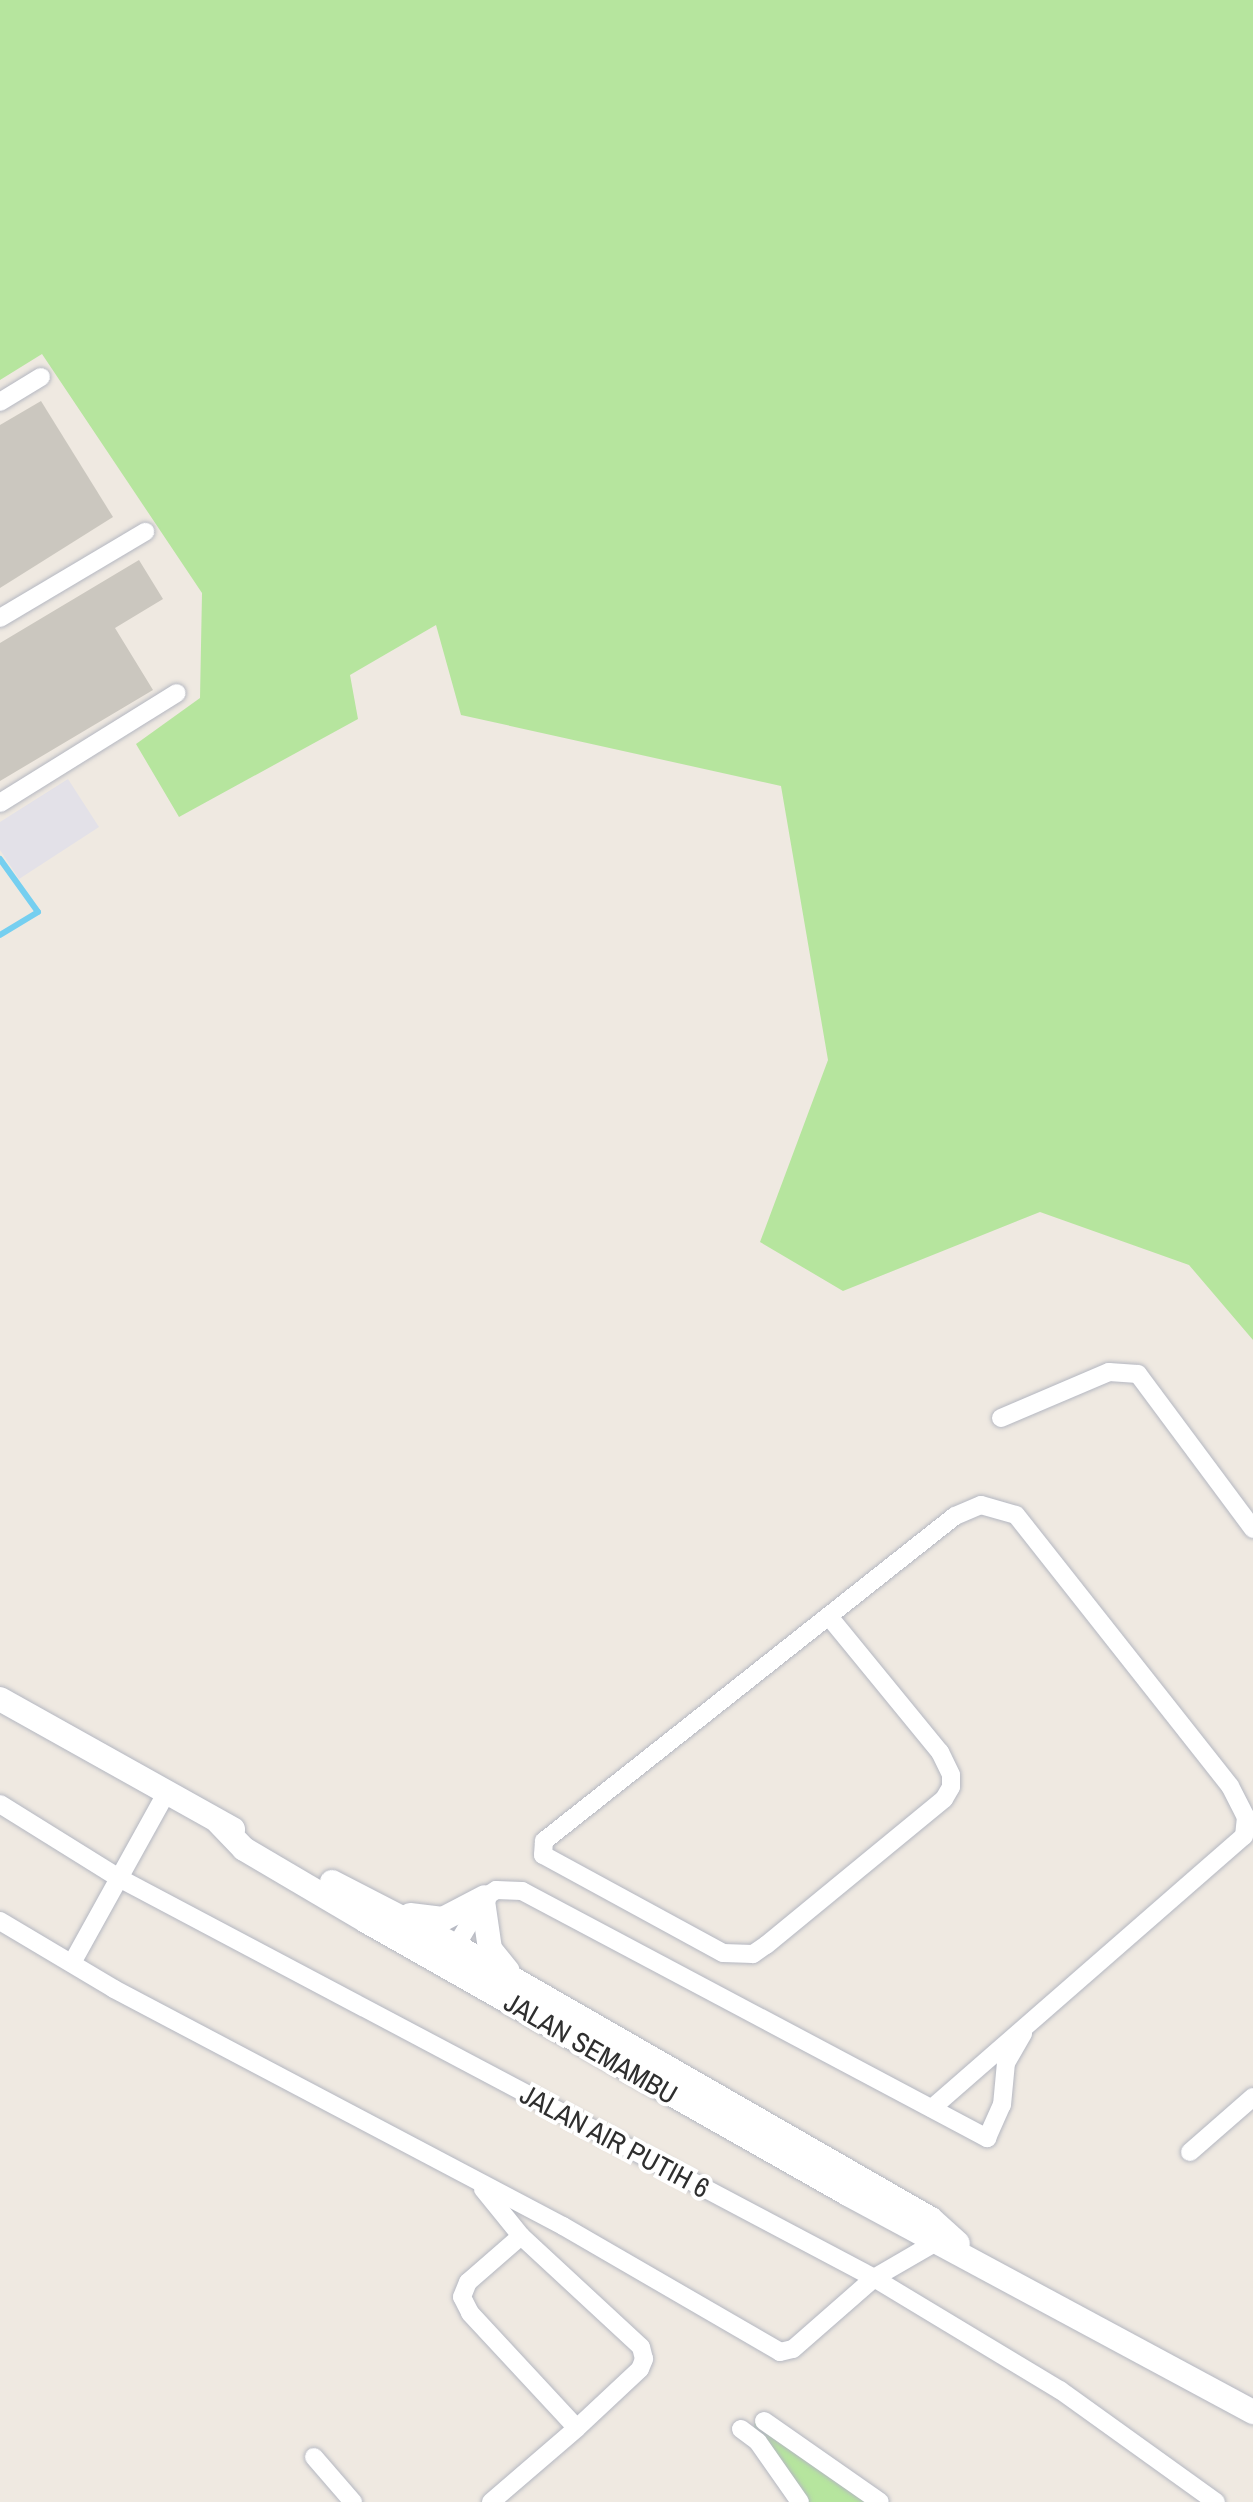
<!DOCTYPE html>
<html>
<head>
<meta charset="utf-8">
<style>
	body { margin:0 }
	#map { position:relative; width:1253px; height:2502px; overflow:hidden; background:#efe9e1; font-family:"Archivo Narrow",sans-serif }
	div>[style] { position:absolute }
	.industrial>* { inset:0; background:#e3e1e8 }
	.green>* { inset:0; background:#b6e59e }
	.stream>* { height:6px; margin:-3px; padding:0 3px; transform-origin:3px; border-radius:3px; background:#75cff0 }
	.building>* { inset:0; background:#cbc7bf }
	.roads { filter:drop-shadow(0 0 2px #b4b7c1) drop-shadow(0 0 2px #b4b7c1) }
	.street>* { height:18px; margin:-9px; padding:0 9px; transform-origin:9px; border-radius:9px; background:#fff }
	.secondary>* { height:24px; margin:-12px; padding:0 12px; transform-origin:12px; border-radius:12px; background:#fff }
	span { translate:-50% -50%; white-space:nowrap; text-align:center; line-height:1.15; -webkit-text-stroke:8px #fff; paint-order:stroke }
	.street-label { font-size:28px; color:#2e2e2e }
</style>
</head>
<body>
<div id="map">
	<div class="industrial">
		<div style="clip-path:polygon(68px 779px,99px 827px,19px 879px,0 850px,0 822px)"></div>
	</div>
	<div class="green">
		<div style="clip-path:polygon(0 0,1253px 0,1253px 1340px,1189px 1265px,1040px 1212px,843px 1291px,760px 1242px,828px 1060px,781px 786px,461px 715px,436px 625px,350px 675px,358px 719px,179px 817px,136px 744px,200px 698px,202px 593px,42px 354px,0 380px)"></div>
		<div style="clip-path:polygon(755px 2421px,872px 2502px,808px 2502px,754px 2428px)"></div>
	</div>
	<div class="stream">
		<div style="left:0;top:859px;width:65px;rotate:54.4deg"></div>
		<div style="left:38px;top:912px;width:44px;rotate:148.8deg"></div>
	</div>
	<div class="building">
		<div style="clip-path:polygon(41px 401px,113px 517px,0 588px,0 425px)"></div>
		<div style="clip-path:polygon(139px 560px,163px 599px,115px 628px,153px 690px,0 781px,0 643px)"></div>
	</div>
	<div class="roads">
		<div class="street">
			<div style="left:0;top:402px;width:48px;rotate:-31.4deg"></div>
			<div style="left:0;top:618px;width:169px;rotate:-30.7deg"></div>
			<div style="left:0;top:803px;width:208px;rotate:-31.9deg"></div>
			<div style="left:1001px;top:1418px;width:117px;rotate:-23.1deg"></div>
			<div style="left:1109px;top:1372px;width:29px;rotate:4deg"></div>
			<div style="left:1138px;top:1374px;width:193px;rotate:53.4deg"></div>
			<div style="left:831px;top:1619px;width:172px;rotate:50.7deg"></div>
			<div style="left:940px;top:1752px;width:25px;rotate:64deg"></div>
			<div style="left:951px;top:1775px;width:12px;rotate:90deg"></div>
			<div style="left:951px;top:1787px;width:14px;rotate:120deg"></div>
			<div style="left:944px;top:1799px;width:230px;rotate:140.6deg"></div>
			<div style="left:766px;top:1945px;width:16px;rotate:145deg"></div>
			<div style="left:753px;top:1954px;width:30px;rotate:-178deg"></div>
			<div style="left:723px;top:1953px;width:205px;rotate:-151.4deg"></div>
			<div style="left:543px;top:1855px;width:14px;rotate:-86deg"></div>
			<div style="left:544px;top:1841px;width:524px;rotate:-38.34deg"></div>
			<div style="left:955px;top:1516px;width:28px;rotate:-23deg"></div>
			<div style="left:981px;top:1505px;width:36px;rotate:16deg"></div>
			<div style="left:1016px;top:1515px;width:345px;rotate:51.7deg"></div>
			<div style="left:1230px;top:1786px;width:35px;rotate:63deg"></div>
			<div style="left:1246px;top:1817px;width:19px;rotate:96deg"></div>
			<div style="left:1244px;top:1836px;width:414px;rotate:138.9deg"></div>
			<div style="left:0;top:1804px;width:140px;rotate:31.9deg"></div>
			<div style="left:119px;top:1878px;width:854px;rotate:27.91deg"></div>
			<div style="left:874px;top:2278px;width:217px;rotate:31.1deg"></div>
			<div style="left:1060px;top:2390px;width:192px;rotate:35.7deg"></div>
			<div style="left:0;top:1921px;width:133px;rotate:30.8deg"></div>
			<div style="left:114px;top:1989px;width:508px;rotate:27.83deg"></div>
			<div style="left:563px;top:2226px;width:251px;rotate:30.1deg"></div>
			<div style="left:780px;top:2352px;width:13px;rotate:-13deg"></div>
			<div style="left:793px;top:2349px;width:108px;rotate:-41.2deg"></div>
			<div style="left:874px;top:2278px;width:72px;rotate:-30.1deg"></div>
			<div style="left:456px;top:1946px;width:57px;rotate:-59.4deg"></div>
			<div style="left:485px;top:1897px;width:13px;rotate:-32deg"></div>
			<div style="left:496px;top:1890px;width:26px;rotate:2deg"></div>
			<div style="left:522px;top:1891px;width:527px;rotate:27.98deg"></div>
			<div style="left:987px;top:2138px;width:36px;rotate:-66deg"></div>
			<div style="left:1002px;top:2105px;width:42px;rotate:-84.6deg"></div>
			<div style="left:1006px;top:2063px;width:34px;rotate:-60deg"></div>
			<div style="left:72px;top:1963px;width:192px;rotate:-61deg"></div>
			<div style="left:1190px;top:2152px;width:84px;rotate:-41.1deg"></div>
			<div style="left:483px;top:2189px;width:60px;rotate:51deg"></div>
			<div style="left:764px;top:2421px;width:141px;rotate:34.9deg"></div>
			<div style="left:741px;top:2429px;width:21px;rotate:37deg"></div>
			<div style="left:758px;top:2442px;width:73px;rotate:55deg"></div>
			<div style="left:314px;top:2457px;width:60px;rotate:49.1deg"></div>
			<div style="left:491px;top:2502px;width:113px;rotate:-40.7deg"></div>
			<div style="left:577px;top:2428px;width:86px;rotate:-43.1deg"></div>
			<div style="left:640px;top:2369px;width:11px;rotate:-68deg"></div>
			<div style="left:644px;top:2359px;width:12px;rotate:-104deg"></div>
			<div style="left:641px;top:2347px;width:163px;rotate:-137.2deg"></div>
			<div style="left:521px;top:2236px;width:70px;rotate:139deg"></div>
			<div style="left:468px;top:2282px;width:16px;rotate:112deg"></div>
			<div style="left:462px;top:2297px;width:18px;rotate:63deg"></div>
			<div style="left:470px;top:2313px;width:157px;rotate:47.1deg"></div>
		</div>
		<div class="secondary">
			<div style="left:0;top:1699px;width:267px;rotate:29.2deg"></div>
			<div style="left:218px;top:1822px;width:37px;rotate:46deg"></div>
			<div style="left:244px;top:1849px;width:142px;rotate:30.5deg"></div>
			<div style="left:366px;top:1921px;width:554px;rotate:29.53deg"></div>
			<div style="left:848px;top:2194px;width:460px;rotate:28.3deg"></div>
			<div style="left:332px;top:1882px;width:140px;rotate:27.3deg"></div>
			<div style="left:456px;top:1946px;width:548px;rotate:29.89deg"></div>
			<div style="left:931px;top:2219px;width:36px;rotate:42deg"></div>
			<div style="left:483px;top:1901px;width:49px;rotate:81.7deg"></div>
			<div style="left:490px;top:1949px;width:28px;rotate:51deg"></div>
			<div style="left:410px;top:1915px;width:33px;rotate:7deg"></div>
			<div style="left:443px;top:1919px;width:47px;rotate:-27.6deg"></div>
		</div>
	</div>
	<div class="street-label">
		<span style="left:591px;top:2048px;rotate:30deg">JALAN SEMAMBU</span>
		<span style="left:615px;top:2141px;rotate:28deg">JALAN AIR PUTIH 6</span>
	</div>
</div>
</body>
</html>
